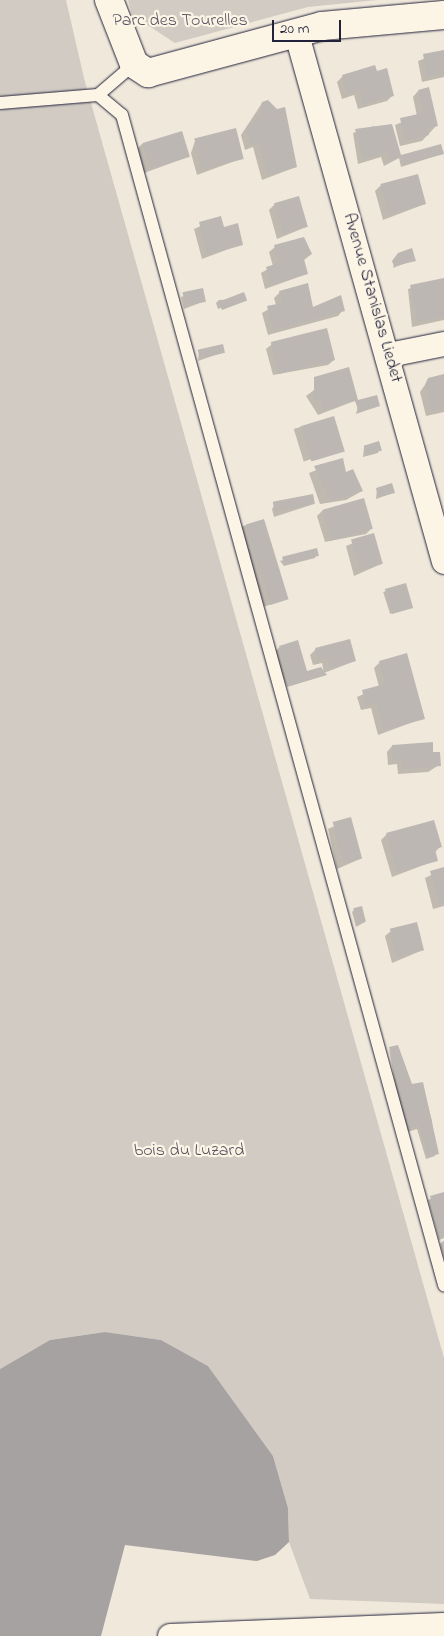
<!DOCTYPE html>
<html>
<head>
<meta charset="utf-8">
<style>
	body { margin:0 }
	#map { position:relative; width:444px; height:1636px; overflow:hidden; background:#efe8db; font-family:"Indie Flower",sans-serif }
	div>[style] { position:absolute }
	.green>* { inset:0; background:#d1cbc3 }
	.water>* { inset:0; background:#a6a2a2 }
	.shadow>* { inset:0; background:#0003; transform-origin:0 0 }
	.building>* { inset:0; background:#bcb7b3; transform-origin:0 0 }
	.roads { filter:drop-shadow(0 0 1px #22223b) drop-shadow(0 0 1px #22223b) }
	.service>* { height:12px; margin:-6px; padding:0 6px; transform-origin:6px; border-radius:6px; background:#fcf5e5 }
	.minor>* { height:24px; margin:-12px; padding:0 12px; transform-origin:12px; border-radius:12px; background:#fcf5e5 }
	.tertiary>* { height:28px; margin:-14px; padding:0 14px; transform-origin:14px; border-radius:14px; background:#fcf5e5 }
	span { translate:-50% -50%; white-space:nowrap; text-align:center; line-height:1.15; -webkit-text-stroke:4.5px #fcf5e5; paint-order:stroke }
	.park-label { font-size:18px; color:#575564 }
	.street-label { font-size:18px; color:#22223b }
	.scale { position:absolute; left:272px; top:20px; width:69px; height:22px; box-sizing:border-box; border:2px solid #22223b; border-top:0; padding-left:6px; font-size:15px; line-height:18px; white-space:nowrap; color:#22223b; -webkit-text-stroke:4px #fcf5e5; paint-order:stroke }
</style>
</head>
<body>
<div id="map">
	<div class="green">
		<div style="clip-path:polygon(0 0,66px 0,84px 78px,444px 1358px,444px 1604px,310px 1599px,289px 1542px,288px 1508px,273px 1456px,208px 1366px,161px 1340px,105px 1332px,50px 1340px,0 1369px)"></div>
		<div style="clip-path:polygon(128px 0,377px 0,308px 7px,175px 43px,132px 15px)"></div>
	</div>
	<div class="water">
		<div style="clip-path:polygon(105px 1332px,161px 1340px,208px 1366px,273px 1456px,288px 1508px,289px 1542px,275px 1555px,257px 1561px,125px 1545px,101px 1636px,0 1636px,0 1369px,50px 1340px)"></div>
	</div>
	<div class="shadow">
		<div style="clip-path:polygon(444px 51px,444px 77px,422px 82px,418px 61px)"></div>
		<div style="clip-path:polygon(376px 72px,393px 95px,387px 101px,358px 109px,354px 95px,342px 99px,337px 82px,343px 76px)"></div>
		<div style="clip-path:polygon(418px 91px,436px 126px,422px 141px,400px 146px,395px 125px,417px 116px,413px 97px)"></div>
		<div style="clip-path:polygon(262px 103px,296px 167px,262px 180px,253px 147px,245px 150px,241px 135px)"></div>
		<div style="clip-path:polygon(374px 126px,401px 156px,442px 154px,401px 167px,399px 158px,384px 166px,381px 157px,358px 164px,353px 133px)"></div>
		<div style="clip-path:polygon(195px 141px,243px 158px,197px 175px,191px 153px)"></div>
		<div style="clip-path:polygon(143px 143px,188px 157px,144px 173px,138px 148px)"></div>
		<div style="clip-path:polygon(380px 186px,425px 204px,383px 220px,375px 191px)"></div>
		<div style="clip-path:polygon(275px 204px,306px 227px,277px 239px,269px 210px)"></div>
		<div style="clip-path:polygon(220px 217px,223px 229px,242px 244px,202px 259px,194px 229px)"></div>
		<div style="clip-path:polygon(275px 247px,311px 254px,303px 261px,307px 274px,265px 289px,261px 273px,273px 266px,269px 252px)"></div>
		<div style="clip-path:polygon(396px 257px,414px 260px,393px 268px)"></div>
		<div style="clip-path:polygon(444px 279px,444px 320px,412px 327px,408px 289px)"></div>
		<div style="clip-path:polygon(202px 290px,205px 301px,184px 309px,181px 297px)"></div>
		<div style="clip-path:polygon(280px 292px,312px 309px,343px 310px,338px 316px,268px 335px,262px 313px,276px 305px,274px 298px)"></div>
		<div style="clip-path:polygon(245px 299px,218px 309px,216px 303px,219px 300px)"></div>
		<div style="clip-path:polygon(272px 344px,334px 360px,328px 365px,273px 375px,266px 349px)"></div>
		<div style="clip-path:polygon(199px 352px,224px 352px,198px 361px)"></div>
		<div style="clip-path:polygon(444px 375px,444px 412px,426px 416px,420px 392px,429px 379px)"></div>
		<div style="clip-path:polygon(315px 378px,357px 400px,318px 415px,306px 396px,314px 390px)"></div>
		<div style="clip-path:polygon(359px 402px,379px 406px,356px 414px)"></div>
		<div style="left:333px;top:417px;width:34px;height:41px;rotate:73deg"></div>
		<div style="clip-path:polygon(379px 443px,378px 453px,363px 457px,364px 447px)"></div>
		<div style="clip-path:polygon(342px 460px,345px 473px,362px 491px,346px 500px,320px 504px,309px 473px)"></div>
		<div style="clip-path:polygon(377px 489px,393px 493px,376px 499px)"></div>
		<div style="clip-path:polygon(314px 504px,274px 517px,272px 509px,274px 506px)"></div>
		<div style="clip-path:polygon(323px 510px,371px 529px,366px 534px,325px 542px,317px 516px)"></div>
		<div style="left:263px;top:520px;width:83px;height:24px;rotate:73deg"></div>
		<div style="clip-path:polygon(374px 535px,381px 564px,354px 576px,346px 546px)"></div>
		<div style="clip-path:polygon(316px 550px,315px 558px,284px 566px,280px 561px)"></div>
		<div style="left:405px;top:585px;width:23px;height:23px;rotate:72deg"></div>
		<div style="clip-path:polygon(280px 647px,306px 672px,325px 675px,287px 687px,274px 652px)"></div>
		<div style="clip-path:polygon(316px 649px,355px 661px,324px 673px,322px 663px,313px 665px,310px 655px)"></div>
		<div style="clip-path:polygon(380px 662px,424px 718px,378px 735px,371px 708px,361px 710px,357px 697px,379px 687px,374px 668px)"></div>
		<div style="clip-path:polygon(392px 746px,432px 753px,439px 765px,428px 772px,398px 774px,397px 764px,388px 765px,387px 752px)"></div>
		<div style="clip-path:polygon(350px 819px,360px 859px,337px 869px,328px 829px)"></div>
		<div style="clip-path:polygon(387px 834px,440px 847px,435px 852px,437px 860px,392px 877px,381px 840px)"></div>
		<div style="clip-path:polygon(444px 869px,444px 906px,433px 909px,425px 878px)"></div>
		<div style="clip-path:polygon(354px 910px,365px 922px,356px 927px,352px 912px)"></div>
		<div style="clip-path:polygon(391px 931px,423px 950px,392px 963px,385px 936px)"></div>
		<div style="clip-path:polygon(389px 1049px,408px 1087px,422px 1083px,432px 1121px,435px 1156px,426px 1159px,417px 1129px,404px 1133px)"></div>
		<div style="clip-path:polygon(444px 1193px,444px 1238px,439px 1240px,428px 1200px)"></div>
		<div style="clip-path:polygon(443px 1241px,444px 1241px,444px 1259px,440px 1244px)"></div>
	</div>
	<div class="building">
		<div style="clip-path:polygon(444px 50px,444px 73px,427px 77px,423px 54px)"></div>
		<div style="clip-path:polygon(375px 65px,377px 71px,387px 68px,394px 96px,363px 104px,359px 90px,347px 94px,342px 75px)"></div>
		<div style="clip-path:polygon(429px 87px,438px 126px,428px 128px,429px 135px,405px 141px,400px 118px,423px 113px,418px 90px)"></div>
		<div style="clip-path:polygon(268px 100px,277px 109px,285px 107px,297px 167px,268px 175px,259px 143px,251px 145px,246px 128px,259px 115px,262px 102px)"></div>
		<div style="clip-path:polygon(392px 124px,401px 155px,441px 144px,444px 154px,403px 165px,401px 157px,389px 161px,387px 152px,363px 159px,355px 129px)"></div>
		<div style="left:236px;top:128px;width:32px;height:43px;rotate:76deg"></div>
		<div style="left:182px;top:131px;width:27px;height:41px;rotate:73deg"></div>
		<div style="left:418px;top:174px;width:31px;height:39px;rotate:75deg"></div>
		<div style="left:299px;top:196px;width:32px;height:26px;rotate:74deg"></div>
		<div style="clip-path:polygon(221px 216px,224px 227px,238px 223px,243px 245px,207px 255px,199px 222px)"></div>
		<div style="clip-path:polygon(304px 237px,312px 254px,304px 259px,308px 274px,271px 284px,266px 267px,279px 263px,274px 245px)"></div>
		<div style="clip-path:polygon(412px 248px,416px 261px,394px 266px,392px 261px,398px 253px)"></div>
		<div style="clip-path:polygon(444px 278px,444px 317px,418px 322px,410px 285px)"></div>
		<div style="clip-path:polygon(308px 283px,313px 307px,341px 295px,345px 311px,273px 330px,267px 306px,282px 303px,279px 291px)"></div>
		<div style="left:203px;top:288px;width:14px;height:21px;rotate:78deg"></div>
		<div style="left:244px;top:292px;width:9px;height:27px;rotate:69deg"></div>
		<div style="left:327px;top:328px;width:33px;height:58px;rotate:76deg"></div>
		<div style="left:223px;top:344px;width:9px;height:26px;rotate:77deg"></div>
		<div style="clip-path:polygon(349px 367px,358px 400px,377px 395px,380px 406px,359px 412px,355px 401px,323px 410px,320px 399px,314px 401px,314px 377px)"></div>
		<div style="clip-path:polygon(444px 374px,444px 408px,432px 411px,425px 385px,428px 378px)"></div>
		<div style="left:334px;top:416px;width:37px;height:35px;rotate:73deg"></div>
		<div style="left:379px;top:441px;width:10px;height:16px;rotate:73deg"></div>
		<div style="clip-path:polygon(343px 458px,346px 472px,353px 469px,363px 491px,330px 501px,314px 466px)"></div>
		<div style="clip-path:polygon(392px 483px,395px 493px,378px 497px,376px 488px)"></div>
		<div style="left:313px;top:494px;width:10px;height:41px;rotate:79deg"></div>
		<div style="left:364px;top:498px;width:32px;height:43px;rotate:74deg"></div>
		<div style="left:264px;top:519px;width:84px;height:19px;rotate:73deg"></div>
		<div style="left:374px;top:533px;width:32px;height:24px;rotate:74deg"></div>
		<div style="left:317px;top:548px;width:8px;height:36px;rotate:76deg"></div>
		<div style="left:406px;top:583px;width:26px;height:22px;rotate:74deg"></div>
		<div style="clip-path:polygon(350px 639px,356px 661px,330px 668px,327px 658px,318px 660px,315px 648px)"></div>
		<div style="clip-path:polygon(298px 640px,307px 671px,321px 667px,327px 675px,290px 686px,279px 646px)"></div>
		<div style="clip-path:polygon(407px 653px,425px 719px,384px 730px,377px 703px,366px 706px,362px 690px,385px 684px,379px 661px)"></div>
		<div style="clip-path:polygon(433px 742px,433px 752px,440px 752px,441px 766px,403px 769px,402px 759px,393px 760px,392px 745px)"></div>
		<div style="left:351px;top:817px;width:43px;height:19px;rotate:75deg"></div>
		<div style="clip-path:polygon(434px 820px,442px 847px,435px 849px,438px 861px,397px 872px,386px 833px)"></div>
		<div style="clip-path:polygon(444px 867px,444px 903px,439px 904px,430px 871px)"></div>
		<div style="left:362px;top:906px;width:16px;height:9px;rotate:76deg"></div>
		<div style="left:417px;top:922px;width:29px;height:28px;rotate:76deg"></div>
		<div style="clip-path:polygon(398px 1045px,412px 1084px,423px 1082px,439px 1154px,428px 1157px,419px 1125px,410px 1128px,389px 1047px)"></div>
		<div style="clip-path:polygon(444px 1192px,444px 1237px,441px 1238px,430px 1196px)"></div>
	</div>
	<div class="roads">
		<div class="service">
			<div style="left:98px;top:95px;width:31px;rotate:40deg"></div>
			<div style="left:122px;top:115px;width:1214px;rotate:74.61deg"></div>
			<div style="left:0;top:103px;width:98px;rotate:-4.7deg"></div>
			<div style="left:98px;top:95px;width:48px;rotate:-40.7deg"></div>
		</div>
		<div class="minor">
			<div style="left:297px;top:35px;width:547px;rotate:74.41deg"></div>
			<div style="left:389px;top:355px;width:56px;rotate:-11.3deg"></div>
			<div style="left:170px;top:1636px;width:274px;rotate:-2.3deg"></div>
		</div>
		<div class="tertiary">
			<div style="left:109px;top:0;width:69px;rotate:68.7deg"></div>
			<div style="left:134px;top:64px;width:17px;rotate:33deg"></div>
			<div style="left:148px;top:73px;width:180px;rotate:-15.1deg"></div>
			<div style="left:322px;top:26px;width:122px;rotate:-5.2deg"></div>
		</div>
	</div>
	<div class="park-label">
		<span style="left:180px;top:21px">Parc des Tourelles</span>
		<span style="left:189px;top:1151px">bois du Luzard</span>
	</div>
	<div class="street-label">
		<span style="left:372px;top:298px;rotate:74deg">Avenue Stanislas Liedet</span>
	</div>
	<div class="scale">20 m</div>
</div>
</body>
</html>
